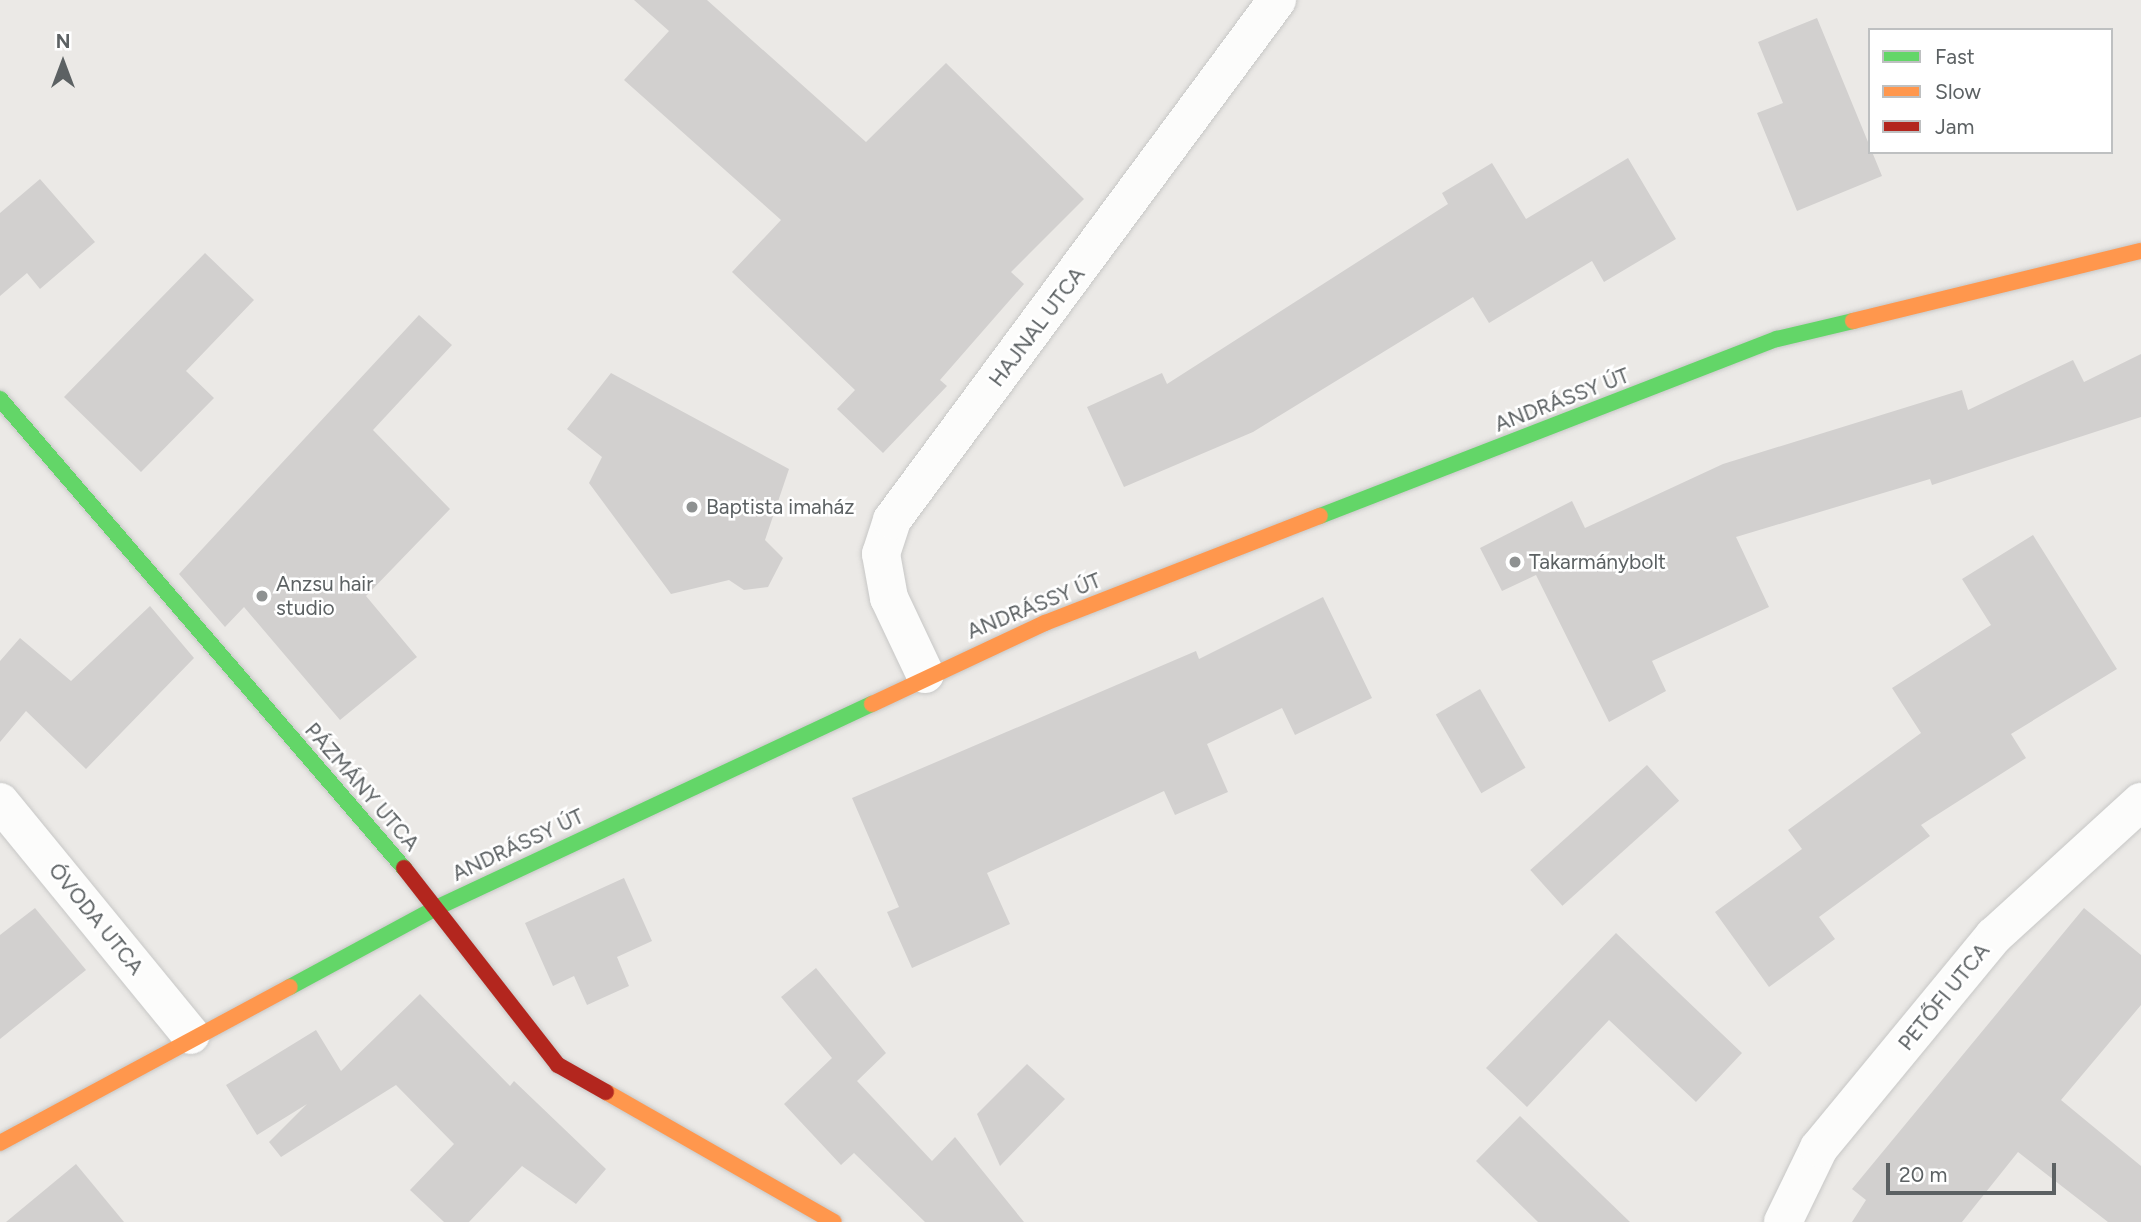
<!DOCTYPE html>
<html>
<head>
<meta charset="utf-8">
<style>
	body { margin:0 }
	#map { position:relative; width:2141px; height:1222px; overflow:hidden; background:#ebe9e6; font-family:Figtree,sans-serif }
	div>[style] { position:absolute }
	.building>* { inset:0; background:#d2d0cf; transform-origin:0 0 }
	.roads { filter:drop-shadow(0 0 2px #c7c7c6) drop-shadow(0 0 2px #c7c7c6) }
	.street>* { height:38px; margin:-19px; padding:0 19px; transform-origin:19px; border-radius:19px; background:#fcfcfb }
	.fast>* { height:16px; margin:-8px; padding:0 8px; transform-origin:8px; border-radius:8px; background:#63d668 }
	.slow>* { height:16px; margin:-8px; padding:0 8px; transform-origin:8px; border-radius:8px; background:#ff974d }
	.jam>* { height:16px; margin:-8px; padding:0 8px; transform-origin:8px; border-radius:8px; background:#b3261e }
	.dots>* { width:19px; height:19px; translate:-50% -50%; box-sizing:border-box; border:4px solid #fff; border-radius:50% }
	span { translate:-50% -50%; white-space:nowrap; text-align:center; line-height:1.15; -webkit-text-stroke:5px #fff; paint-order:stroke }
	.street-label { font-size:21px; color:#5c6163 }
	.poi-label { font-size:21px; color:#5c6163 }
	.left { translate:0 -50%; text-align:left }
	.legend { position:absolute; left:1868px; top:28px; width:245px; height:126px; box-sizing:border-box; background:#fff; border:2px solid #bec0c1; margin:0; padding:9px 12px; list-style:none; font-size:21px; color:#5c6163 }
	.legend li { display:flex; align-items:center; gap:14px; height:35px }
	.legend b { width:35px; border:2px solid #bec0c1 }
	.north { position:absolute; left:28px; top:28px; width:70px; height:70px; -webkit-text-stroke:5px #fff; paint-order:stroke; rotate:0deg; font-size:19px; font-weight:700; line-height:28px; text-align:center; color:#5c6163 }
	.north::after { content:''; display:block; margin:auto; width:24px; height:32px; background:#5c6163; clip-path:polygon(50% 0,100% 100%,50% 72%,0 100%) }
	.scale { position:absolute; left:1886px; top:1163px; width:170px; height:32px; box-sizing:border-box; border:4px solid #5c6163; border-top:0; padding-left:9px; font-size:21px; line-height:24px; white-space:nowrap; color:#5c6163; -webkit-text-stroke:5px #fff; paint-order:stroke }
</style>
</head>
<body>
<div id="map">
	<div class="building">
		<div style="clip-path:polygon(634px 0,707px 0,866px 142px,946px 63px,1084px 199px,1011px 272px,1024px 284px,940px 380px,947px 386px,883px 453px,837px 409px,855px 390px,732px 272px,781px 220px,624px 80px,669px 31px)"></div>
		<div style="clip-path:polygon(1817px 18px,1882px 176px,1797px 211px,1757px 113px,1783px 103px,1758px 42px)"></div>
		<div style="clip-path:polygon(1628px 158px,1676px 239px,1604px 282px,1592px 261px,1489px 323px,1473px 297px,1253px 432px,1124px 487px,1087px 407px,1162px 373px,1167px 384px,1448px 204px,1442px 193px,1492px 163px,1526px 219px)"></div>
		<div style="clip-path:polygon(40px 179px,95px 242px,40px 289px,27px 273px,0 296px,0 213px)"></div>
		<div style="clip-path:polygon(205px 253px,254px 300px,186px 371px,214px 398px,141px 472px,64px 397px)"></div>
		<div style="clip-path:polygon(419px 315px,452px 345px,373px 430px,450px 509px,366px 596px,417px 657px,340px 720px,244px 607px,225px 627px,179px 574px)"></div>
		<div style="clip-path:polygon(2141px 354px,2141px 417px,1932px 485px,1930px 479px,1736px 537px,1769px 607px,1652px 661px,1666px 691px,1609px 722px,1536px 575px,1502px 591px,1480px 548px,1572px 501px,1585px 528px,1723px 464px,1962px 390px,1968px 410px,2073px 360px,2084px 382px)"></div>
		<div style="clip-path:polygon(611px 373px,789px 469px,765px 540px,783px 558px,768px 587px,744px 590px,729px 580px,671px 594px,589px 483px,602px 457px,567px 429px)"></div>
		<div style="clip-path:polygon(2033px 535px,2117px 669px,2011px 734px,2026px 758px,1921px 825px,1930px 836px,1819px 917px,1835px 939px,1769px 987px,1715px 912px,1802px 849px,1788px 830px,1921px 733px,1892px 688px,1991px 625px,1962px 579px)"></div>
		<div style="clip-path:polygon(1323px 597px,1372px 698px,1295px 735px,1282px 708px,1207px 744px,1228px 792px,1175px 815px,1164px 791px,987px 873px,1010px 924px,912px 968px,887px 912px,899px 907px,852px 798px,1196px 651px,1199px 659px)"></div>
		<div style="clip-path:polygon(150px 606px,194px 658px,86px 769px,26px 711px,0 742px,0 661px,20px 638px,71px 681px)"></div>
		<div style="left:1480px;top:689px;width:91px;height:51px;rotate:60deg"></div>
		<div style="left:1647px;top:765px;width:48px;height:157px;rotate:48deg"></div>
		<div style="clip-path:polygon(624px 878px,652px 941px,617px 957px,629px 986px,587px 1005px,574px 976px,553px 986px,525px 923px)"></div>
		<div style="clip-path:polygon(35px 908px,86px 970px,0 1039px,0 935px)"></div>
		<div style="clip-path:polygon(2084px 908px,2141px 955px,2141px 1005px,2061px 1100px,2141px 1166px,2141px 1222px,2108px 1222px,2018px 1152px,1962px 1222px,1852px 1222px,1866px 1200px,1852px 1189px)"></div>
		<div style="clip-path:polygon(1616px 933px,1742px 1053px,1696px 1102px,1609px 1020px,1527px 1107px,1486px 1068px)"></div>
		<div style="clip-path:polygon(816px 968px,886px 1053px,857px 1081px,932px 1161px,955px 1137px,1024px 1222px,925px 1222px,854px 1153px,841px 1165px,784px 1104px,832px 1058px,781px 997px)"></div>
		<div style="clip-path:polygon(420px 994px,510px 1086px,514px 1081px,606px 1169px,576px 1204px,522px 1166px,469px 1222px,444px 1222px,410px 1190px,454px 1144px,396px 1085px,281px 1157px,269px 1142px,307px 1104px,257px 1135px,226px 1085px,316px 1030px,341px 1071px)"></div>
		<div style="clip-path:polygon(1027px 1064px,1065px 1099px,1000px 1166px,977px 1114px)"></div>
		<div style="clip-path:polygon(1520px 1116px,1630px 1222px,1538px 1222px,1476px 1161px)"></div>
		<div style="clip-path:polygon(76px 1164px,124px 1222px,6px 1222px)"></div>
	</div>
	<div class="roads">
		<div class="street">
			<div style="left:925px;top:674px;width:84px;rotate:-115.3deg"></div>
			<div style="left:889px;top:598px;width:45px;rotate:-100.3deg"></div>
			<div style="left:881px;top:554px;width:36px;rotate:-72deg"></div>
			<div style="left:892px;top:520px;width:647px;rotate:-53.48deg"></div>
			<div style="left:0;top:802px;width:301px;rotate:50.7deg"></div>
			<div style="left:1783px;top:1222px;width:82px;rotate:-64.1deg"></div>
			<div style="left:1819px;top:1148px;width:275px;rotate:-50.5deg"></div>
			<div style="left:1994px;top:936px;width:199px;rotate:-42.4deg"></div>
		</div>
		<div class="fast">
			<div style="left:0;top:399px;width:619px;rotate:49.26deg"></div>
			<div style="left:1320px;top:516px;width:490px;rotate:-21.2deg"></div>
			<div style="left:1777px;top:339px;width:78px;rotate:-13.3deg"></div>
			<div style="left:290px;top:987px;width:168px;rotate:-28.4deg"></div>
			<div style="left:438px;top:907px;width:479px;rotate:-25.1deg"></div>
		</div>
		<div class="slow">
			<div style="left:1853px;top:321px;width:296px;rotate:-13.7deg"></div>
			<div style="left:872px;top:704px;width:191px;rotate:-25.1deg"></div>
			<div style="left:1045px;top:623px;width:295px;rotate:-21.3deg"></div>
			<div style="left:606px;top:1092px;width:262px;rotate:29.7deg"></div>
			<div style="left:0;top:1143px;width:329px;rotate:-28.3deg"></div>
		</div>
		<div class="jam">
			<div style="left:404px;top:868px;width:250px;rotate:52deg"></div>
			<div style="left:558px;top:1065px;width:55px;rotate:29.4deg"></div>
		</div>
	</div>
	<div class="dots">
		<div style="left:692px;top:507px;background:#8e9191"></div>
		<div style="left:1515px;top:562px;background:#8e9191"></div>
		<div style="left:262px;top:596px;background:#8e9191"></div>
	</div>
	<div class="street-label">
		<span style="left:1037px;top:327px;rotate:-53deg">HAJNAL UTCA</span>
		<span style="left:1562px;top:400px;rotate:-21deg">ANDRÁSSY ÚT</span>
		<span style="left:1034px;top:606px;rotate:-22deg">ANDRÁSSY ÚT</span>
		<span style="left:362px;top:787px;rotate:49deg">PÁZMÁNY UTCA</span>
		<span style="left:518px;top:845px;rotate:-25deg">ANDRÁSSY ÚT</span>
		<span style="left:96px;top:919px;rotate:51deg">ÓVODA UTCA</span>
		<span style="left:1944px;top:997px;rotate:-51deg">PETŐFI UTCA</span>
	</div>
	<div class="poi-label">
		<span class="left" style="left:706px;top:507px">Baptista imaház</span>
		<span class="left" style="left:1529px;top:562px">Takarmánybolt</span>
		<span class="left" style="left:276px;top:596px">Anzsu hair<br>studio</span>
	</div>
	<ul class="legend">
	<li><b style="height:9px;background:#63d668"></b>Fast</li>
	<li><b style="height:9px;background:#ff974d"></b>Slow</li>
	<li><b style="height:9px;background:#b3261e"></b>Jam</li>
	</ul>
	<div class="north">N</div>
	<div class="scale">20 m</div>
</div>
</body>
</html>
